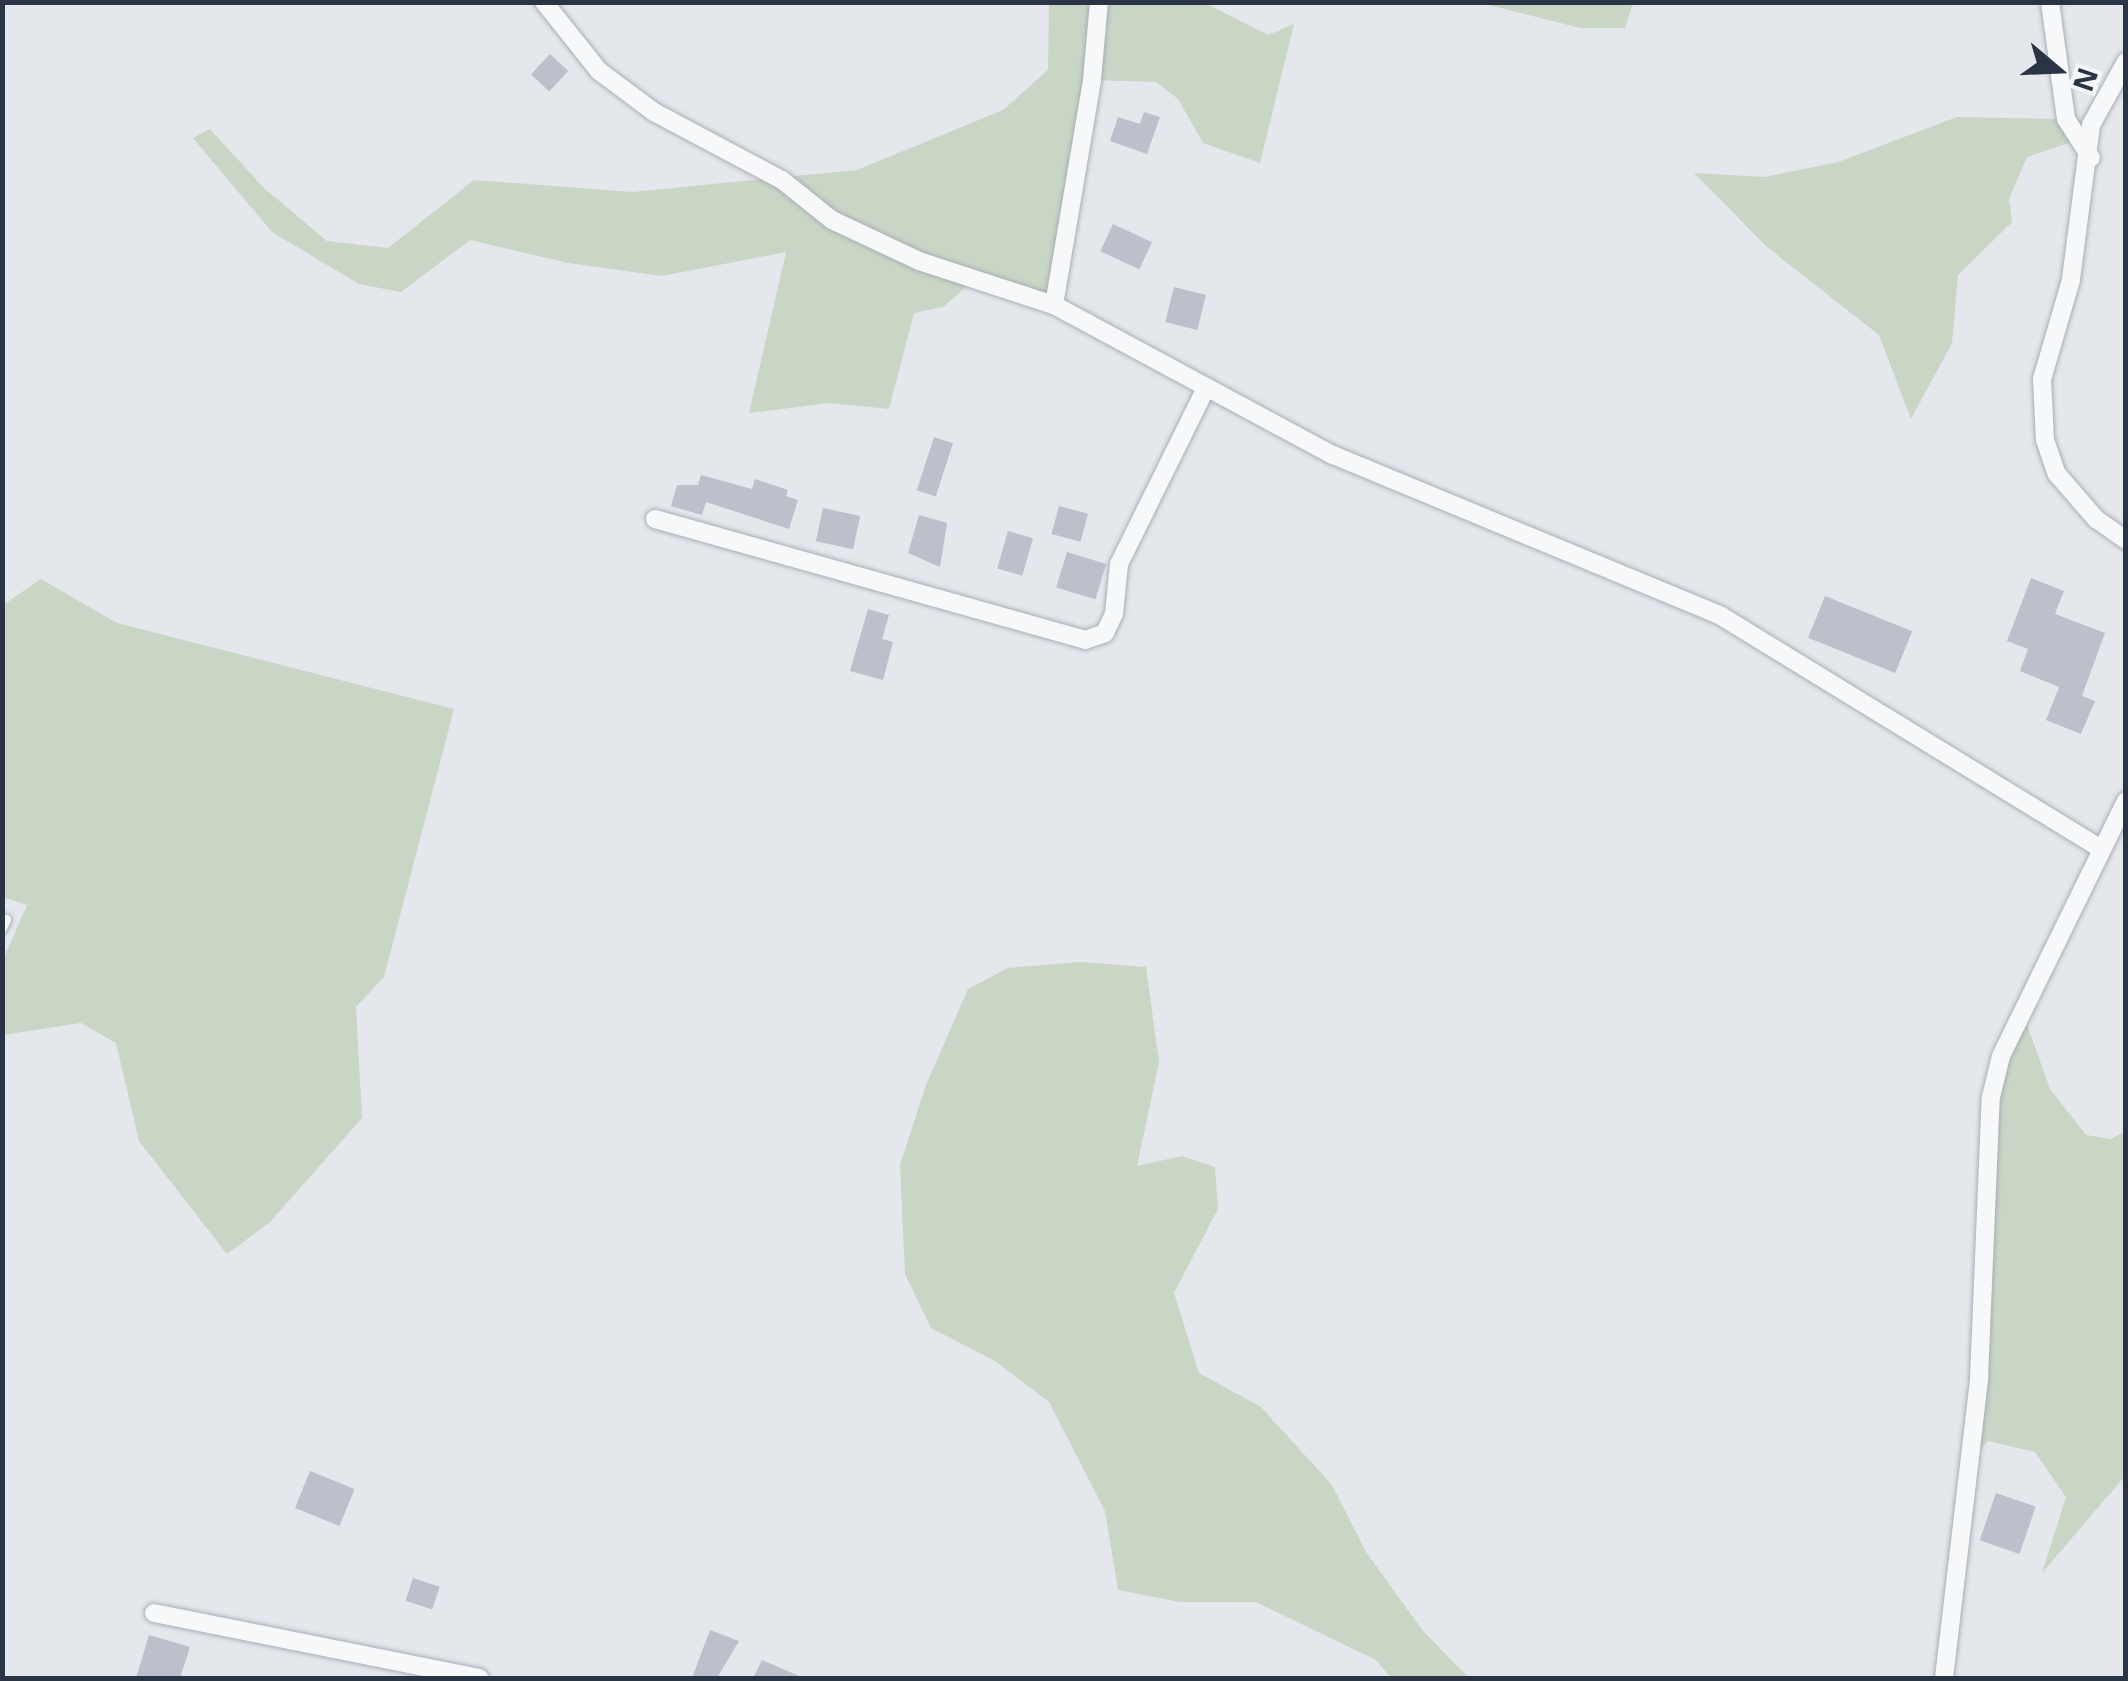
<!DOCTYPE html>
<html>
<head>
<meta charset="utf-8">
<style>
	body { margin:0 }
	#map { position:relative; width:2128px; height:1681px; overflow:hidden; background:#e4e7ec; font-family:"Noto Sans",sans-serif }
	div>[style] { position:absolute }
	.green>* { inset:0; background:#c9d6c5 }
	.building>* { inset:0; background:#bbc0ca; transform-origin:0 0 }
	.roads { filter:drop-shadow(0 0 2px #a9aeb7) drop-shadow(0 0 2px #a9aeb7) }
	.service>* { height:9px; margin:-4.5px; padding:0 4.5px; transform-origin:4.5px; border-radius:4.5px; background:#f7f8fa }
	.minor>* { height:18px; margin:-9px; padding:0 9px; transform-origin:9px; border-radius:9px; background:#f7f8fa }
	span { translate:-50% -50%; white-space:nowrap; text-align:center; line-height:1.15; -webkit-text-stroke:10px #f4f6f9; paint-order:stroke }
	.frame { position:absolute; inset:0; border:5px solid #2b3445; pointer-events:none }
	.north { position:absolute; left:2008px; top:20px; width:100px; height:100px; -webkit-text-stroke:8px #f4f6f9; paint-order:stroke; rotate:109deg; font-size:28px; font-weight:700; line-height:40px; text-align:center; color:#2b3445 }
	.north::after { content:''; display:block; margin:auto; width:35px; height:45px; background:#2b3445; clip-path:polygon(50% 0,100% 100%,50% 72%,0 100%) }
</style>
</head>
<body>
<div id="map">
	<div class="green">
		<div style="clip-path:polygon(1049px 3px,1205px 3px,1268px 35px,1294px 24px,1260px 163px,1203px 143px,1178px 99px,1156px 82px,1093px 80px,1054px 305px,974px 280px,943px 307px,914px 313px,889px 409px,829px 403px,749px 413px,786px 252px,662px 276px,568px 263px,470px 240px,401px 292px,359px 284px,272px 232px,193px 138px,210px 129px,264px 188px,327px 241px,388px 248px,474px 180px,632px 192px,857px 170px,1003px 110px,1048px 70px)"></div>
		<div style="clip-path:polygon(1481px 3px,1633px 3px,1625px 28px,1580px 28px)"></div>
		<div style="clip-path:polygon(1957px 117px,2066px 119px,2078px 140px,2027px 157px,2009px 199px,2012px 222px,1958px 275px,1952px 343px,1911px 419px,1879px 335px,1767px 247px,1694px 173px,1764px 177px,1838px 162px)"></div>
		<div style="clip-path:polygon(41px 579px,117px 623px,454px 709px,384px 977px,356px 1007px,362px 1118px,270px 1222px,227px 1254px,139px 1141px,116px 1043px,81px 1023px,3px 1035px,3px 960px,27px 905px,3px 897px,3px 605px)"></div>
		<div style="clip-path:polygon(1080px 962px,1146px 967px,1159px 1062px,1137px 1166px,1182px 1156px,1215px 1167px,1218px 1209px,1174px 1293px,1199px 1373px,1261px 1407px,1332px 1485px,1366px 1552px,1423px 1631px,1469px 1678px,1391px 1678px,1376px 1660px,1256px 1602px,1180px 1602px,1118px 1590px,1105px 1511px,1049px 1402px,995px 1361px,931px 1328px,905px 1274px,900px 1165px,926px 1085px,968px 989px,1008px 968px)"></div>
		<div style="clip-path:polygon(2022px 1011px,2050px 1089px,2086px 1135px,2111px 1139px,2125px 1131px,2125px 1476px,2042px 1573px,2066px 1497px,2035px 1452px,1988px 1441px,1968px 1462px,1991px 1097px)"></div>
	</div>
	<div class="building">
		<div style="left:550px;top:54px;width:25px;height:28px;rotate:43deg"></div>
		<div style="clip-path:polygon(1144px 112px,1160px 117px,1147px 154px,1110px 141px,1118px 117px,1140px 124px)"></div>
		<div style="left:1113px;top:224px;width:43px;height:30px;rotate:25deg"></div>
		<div style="left:1174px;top:287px;width:33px;height:36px;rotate:14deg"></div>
		<div style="left:934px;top:437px;width:20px;height:56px;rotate:18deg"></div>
		<div style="clip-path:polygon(701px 475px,752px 489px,755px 479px,788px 490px,786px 496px,798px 500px,789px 529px,706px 502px,702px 515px,671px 506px,677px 485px,698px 485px)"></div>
		<div style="left:1059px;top:506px;width:30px;height:29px;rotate:15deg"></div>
		<div style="left:823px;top:508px;width:38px;height:34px;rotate:12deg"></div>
		<div style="clip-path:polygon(919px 515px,947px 523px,940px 567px,908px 553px)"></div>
		<div style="left:1008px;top:531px;width:26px;height:39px;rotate:16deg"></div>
		<div style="left:1067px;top:552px;width:41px;height:37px;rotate:17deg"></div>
		<div style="clip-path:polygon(2031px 578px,2064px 591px,2055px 614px,2105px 633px,2082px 696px,2095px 701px,2081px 734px,2046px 720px,2059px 687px,2020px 671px,2028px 649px,2007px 641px)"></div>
		<div style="left:1825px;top:596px;width:94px;height:45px;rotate:22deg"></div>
		<div style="clip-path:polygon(868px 609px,889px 615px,882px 639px,893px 642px,883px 680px,850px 671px)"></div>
		<div style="left:310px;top:1471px;width:48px;height:40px;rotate:22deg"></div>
		<div style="left:1996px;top:1493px;width:42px;height:50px;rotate:19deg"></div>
		<div style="left:413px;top:1578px;width:28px;height:24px;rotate:18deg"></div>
		<div style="clip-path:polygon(710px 1630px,739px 1641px,717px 1678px,692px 1678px)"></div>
		<div style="clip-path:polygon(149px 1635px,190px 1647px,180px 1678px,136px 1678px)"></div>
		<div style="clip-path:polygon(762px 1660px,804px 1678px,753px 1678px)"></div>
	</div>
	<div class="roads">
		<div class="service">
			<div style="left:2px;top:928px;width:10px;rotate:-66deg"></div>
		</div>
		<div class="minor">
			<div style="left:544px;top:2px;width:88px;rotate:51.4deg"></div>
			<div style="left:599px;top:71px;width:69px;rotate:36.7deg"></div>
			<div style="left:654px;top:112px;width:145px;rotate:28deg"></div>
			<div style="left:782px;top:180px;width:64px;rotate:38.7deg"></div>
			<div style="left:832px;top:220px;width:96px;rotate:25.2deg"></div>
			<div style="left:919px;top:261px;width:142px;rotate:18.1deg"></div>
			<div style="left:1054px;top:305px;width:317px;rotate:28.3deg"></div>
			<div style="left:1333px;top:455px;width:420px;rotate:22.5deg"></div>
			<div style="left:1721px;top:616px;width:444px;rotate:31.5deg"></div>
			<div style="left:2050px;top:2px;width:118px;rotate:82.2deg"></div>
			<div style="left:2066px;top:119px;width:46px;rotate:57.3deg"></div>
			<div style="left:2126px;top:62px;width:72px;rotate:119.1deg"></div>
			<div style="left:2091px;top:125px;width:156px;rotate:97.4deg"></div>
			<div style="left:2071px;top:280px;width:103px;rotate:106.3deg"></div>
			<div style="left:2042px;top:379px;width:61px;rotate:87.2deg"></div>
			<div style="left:2045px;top:440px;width:36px;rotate:71deg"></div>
			<div style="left:2057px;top:474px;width:60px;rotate:49.1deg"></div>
			<div style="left:2096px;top:519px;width:37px;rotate:35deg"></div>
			<div style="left:1054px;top:305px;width:228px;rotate:-80.4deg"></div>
			<div style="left:1092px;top:80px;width:78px;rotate:-84.9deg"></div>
			<div style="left:655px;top:519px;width:447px;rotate:15.7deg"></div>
			<div style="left:1085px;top:640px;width:21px;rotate:-19deg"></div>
			<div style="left:1105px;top:633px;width:21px;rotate:-65deg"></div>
			<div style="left:1114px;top:614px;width:50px;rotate:-84.3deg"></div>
			<div style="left:1119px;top:564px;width:194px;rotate:-63.7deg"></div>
			<div style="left:154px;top:1613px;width:332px;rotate:11.3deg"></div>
			<div style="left:1944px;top:1678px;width:302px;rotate:-83.3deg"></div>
			<div style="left:1979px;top:1378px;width:281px;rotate:-87.6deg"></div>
			<div style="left:1991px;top:1097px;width:42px;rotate:-76.3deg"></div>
			<div style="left:2001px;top:1056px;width:284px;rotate:-63.9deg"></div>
		</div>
	</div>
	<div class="frame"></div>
	<div class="north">N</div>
</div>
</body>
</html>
